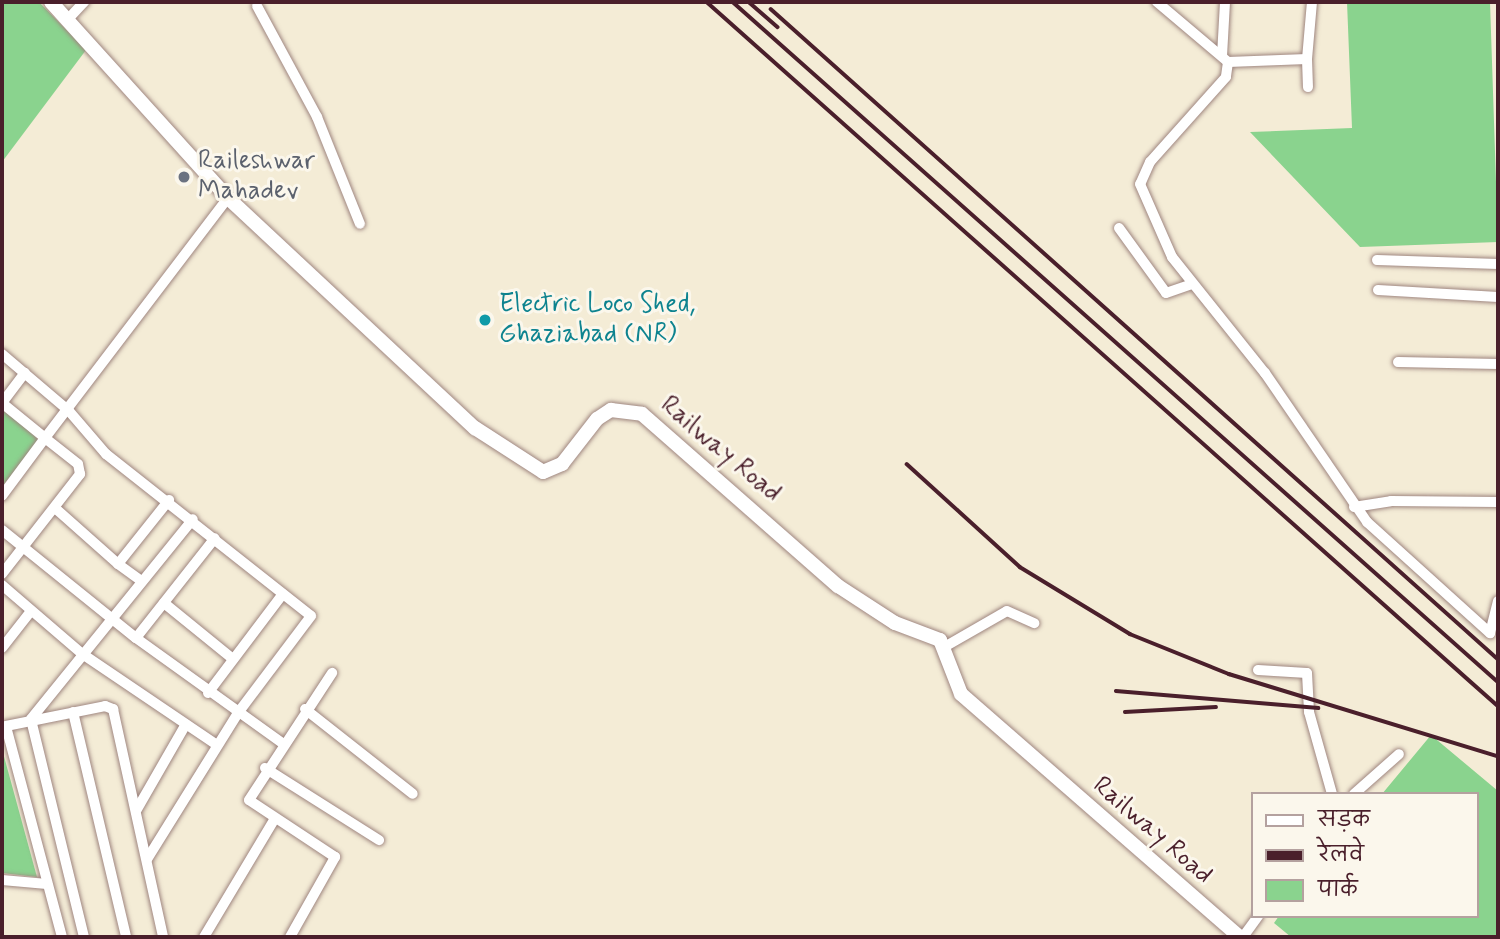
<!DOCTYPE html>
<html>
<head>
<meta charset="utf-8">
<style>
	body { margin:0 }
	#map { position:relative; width:1500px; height:939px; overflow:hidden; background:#f4ecd6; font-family:Mynerve,"Playpen Sans Deva",sans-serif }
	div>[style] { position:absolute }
	.green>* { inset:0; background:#8ad38e }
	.roads { filter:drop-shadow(0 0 2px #9f8680) drop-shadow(0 0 2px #9f8680) }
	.minor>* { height:10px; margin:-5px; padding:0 5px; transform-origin:5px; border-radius:5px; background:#fff }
	.tertiary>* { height:14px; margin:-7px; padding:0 7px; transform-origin:7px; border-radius:7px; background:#fff }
	.rail>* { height:3.5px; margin:-1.75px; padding:0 1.75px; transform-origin:1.75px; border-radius:1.75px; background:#4a1f2b }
	.dots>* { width:19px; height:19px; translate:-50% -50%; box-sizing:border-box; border:4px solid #fbf7ec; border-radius:50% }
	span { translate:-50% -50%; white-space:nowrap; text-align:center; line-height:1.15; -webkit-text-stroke:6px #fbf7ec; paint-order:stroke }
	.worship-label { font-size:26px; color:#5b616d }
	.left { translate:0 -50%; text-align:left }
	.culture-label { font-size:26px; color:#0d838f }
	.street-label { font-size:26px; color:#4a1f2b }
	.frame { position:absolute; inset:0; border:4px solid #4a1f2b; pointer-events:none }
	.legend { position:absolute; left:1251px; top:792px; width:228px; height:126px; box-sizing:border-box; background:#fbf7ec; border:2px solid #b4a19f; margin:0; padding:9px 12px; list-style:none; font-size:21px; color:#4a1f2b }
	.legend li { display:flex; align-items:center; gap:14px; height:35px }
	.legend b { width:35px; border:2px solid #b4a19f }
</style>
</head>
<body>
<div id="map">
	<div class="green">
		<div style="clip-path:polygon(2px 2px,39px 2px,86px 50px,2px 162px)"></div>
		<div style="clip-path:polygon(1347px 2px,1490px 2px,1498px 242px,1360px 247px,1250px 132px,1352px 128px)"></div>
		<div style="clip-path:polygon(2px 407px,39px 440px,2px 487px)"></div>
		<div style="clip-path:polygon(1431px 735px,1498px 791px,1498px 937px,1291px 937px,1274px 923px,1279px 916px,1477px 916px,1477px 794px,1382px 794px)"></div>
		<div style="clip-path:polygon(2px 749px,37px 877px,2px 873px)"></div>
	</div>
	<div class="roads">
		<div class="minor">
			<div style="left:1157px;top:2px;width:93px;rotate:40.2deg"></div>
			<div style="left:1228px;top:62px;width:15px;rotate:98deg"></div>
			<div style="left:1226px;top:77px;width:114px;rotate:131.8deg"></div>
			<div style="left:1150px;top:162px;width:24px;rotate:114deg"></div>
			<div style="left:1140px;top:184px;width:80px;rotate:66.3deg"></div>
			<div style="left:1172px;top:257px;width:149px;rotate:51.3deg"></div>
			<div style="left:1265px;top:373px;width:181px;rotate:55.6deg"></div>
			<div style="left:1367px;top:522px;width:166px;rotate:42.1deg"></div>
			<div style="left:1490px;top:633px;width:33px;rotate:-76deg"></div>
			<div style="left:257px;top:6px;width:126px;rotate:61.6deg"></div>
			<div style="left:317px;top:117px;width:115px;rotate:68.1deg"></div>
			<div style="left:70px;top:17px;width:21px;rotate:-47deg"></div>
			<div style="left:1222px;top:56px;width:54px;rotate:-86.8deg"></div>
			<div style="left:1307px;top:59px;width:28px;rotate:88deg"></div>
			<div style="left:1228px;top:62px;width:79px;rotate:-2.2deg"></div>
			<div style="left:1307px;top:59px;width:57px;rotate:-85deg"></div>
			<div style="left:1119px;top:228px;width:80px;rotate:54.1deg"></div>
			<div style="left:1166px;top:293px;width:28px;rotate:-19deg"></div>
			<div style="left:1377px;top:260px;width:121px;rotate:1.9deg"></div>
			<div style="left:1378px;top:290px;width:120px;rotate:3.3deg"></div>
			<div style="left:2px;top:354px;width:88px;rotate:40.4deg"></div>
			<div style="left:69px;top:411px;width:57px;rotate:49.3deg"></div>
			<div style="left:106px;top:454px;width:261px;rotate:38.3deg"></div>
			<div style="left:311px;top:616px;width:121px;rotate:127deg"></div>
			<div style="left:238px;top:713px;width:172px;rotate:121.9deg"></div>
			<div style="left:1398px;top:362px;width:100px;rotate:1.1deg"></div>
			<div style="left:2px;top:403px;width:55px;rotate:39.1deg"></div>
			<div style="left:45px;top:438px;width:72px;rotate:126.6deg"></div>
			<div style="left:2px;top:403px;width:38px;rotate:-53deg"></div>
			<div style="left:1354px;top:507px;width:37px;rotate:-9deg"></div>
			<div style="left:1391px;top:501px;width:107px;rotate:0.5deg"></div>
			<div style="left:55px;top:508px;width:84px;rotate:41.6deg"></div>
			<div style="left:118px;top:564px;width:82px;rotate:-51.4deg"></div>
			<div style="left:2px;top:530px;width:172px;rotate:38.9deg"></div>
			<div style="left:136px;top:638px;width:180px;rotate:35.7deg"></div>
			<div style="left:118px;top:564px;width:29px;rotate:36deg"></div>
			<div style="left:2px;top:574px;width:127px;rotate:-52deg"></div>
			<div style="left:80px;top:474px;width:10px;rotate:-101deg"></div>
			<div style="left:78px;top:464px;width:42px;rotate:-141.8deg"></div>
			<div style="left:45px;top:438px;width:302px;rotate:-52.7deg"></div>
			<div style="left:2px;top:585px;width:104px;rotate:40.7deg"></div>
			<div style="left:81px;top:653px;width:164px;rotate:34.1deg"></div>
			<div style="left:164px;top:603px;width:89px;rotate:39.1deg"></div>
			<div style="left:136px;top:638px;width:127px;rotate:-51.7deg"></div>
			<div style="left:946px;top:646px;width:70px;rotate:-29.8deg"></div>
			<div style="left:1007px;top:611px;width:30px;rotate:24deg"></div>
			<div style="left:2px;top:648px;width:47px;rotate:-51.9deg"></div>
			<div style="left:1258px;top:670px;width:49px;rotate:3.5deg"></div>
			<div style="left:1307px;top:673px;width:39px;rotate:87deg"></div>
			<div style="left:1309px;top:712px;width:85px;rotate:74.3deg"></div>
			<div style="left:208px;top:693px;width:124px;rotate:-52.9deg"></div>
			<div style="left:305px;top:709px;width:137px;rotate:38.2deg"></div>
			<div style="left:73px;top:712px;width:231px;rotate:76.7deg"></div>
			<div style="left:265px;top:768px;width:135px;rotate:32.3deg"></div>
			<div style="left:1354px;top:794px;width:60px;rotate:-41.6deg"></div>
			<div style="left:136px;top:811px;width:100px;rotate:-60.1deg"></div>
			<div style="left:2px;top:880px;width:45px;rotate:5.1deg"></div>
			<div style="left:62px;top:937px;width:218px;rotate:-104.9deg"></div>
			<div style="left:6px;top:726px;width:101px;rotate:-11.4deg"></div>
			<div style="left:105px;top:706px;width:9px;rotate:21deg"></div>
			<div style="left:113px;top:709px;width:233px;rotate:77.6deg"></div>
			<div style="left:84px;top:937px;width:224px;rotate:-103.7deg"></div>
			<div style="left:31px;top:719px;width:257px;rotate:-51deg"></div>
			<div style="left:204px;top:937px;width:136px;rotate:-59.1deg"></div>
			<div style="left:290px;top:937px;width:92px;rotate:-60.6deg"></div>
			<div style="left:335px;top:857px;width:103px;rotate:-146.5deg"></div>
			<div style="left:249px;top:800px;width:152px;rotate:-56.8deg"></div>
			<div style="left:1243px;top:937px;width:26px;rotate:-54deg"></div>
		</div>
		<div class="tertiary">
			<div style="left:51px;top:2px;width:264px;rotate:47.9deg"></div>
			<div style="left:228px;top:198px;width:338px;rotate:43deg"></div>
			<div style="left:475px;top:428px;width:81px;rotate:32.9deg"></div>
			<div style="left:543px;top:472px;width:21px;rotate:-23deg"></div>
			<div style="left:562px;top:464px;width:57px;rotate:-52.1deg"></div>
			<div style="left:597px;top:419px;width:17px;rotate:-33deg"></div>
			<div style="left:611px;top:410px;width:31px;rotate:7deg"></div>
			<div style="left:642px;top:414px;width:261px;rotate:41.3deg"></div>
			<div style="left:838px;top:586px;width:68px;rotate:33deg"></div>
			<div style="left:895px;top:623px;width:48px;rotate:20.7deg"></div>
			<div style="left:940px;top:640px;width:58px;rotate:68.7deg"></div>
			<div style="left:961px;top:694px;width:370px;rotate:41.1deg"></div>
		</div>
	</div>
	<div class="rail">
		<div style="left:707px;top:2px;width:1059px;rotate:41.67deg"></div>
		<div style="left:733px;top:2px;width:1024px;rotate:41.63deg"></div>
		<div style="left:749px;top:2px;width:38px;rotate:41deg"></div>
		<div style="left:771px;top:9px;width:975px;rotate:41.8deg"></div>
		<div style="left:907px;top:464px;width:153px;rotate:42.3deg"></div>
		<div style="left:1020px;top:567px;width:129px;rotate:31.3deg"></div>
		<div style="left:1130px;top:634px;width:107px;rotate:22deg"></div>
		<div style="left:1229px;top:674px;width:281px;rotate:17deg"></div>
		<div style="left:1116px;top:691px;width:203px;rotate:4.8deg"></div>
		<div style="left:1125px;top:712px;width:91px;rotate:-3.1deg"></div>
	</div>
	<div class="dots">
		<div style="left:184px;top:177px;background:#6b7280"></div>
		<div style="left:485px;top:320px;background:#0f9aa8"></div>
	</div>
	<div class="worship-label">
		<span class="left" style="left:198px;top:177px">Raileshwar<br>Mahadev</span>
	</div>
	<div class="culture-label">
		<span class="left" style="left:499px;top:320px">Electric Loco Shed,<br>Ghaziabad (NR)</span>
	</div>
	<div class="street-label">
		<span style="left:720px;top:450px;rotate:40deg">Railway Road</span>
		<span style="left:1152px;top:831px;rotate:41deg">Railway Road</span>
	</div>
	<div class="frame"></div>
	<ul class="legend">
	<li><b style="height:9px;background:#fff"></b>सड़क</li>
	<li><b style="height:9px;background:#4a1f2b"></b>रेलवे</li>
	<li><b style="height:19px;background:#8ad38e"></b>पार्क</li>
	</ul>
</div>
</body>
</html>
